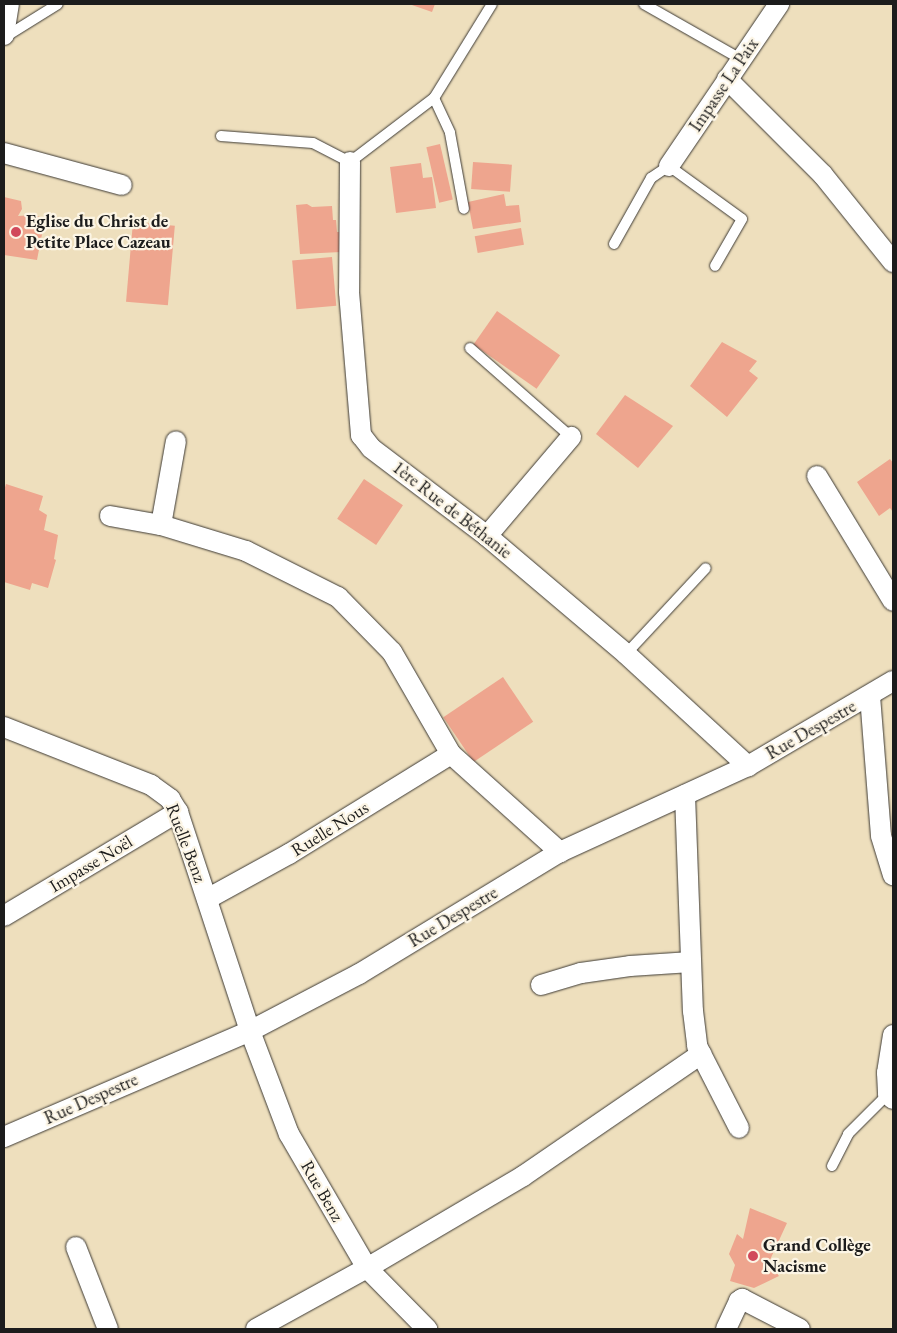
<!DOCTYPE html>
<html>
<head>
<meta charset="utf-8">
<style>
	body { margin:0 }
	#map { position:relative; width:897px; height:1333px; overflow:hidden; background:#eedfbd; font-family:"EB Garamond",serif }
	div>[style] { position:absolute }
	.building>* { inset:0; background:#eea58e; transform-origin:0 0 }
	.roads { filter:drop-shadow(0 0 1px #3c3934) drop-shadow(0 0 1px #3c3934) }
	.service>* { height:10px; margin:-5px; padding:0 5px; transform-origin:5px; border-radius:5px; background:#fff }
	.minor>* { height:20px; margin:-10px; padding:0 10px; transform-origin:10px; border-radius:10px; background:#fff }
	.dots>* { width:14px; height:14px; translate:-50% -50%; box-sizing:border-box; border:2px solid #fcf5e5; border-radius:50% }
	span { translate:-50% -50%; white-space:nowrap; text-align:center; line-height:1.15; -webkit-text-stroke:4.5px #fcf5e5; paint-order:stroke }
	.street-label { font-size:18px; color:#1c1c1c }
	.poi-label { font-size:18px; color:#1c1c1c; font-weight:700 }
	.left { translate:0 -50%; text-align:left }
	.frame { position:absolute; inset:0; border:5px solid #1c1c1c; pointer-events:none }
</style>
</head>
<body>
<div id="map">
	<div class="building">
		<div style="clip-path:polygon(409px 4px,435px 4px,432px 12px)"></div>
		<div style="left:440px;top:144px;width:57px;height:14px;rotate:77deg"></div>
		<div style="left:473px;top:162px;width:39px;height:27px;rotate:4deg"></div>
		<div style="clip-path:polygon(421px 163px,423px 178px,432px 177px,436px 208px,396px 213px,390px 167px)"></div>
		<div style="clip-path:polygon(504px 194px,506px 206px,519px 205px,521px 222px,473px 229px,468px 202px)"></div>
		<div style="clip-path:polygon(4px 197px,21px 201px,22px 209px,18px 216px,35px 215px,42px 218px,44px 224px,37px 260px,4px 255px)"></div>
		<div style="clip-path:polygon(307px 204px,312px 207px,332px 206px,333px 220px,336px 220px,337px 232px,341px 232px,341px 252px,300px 254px,296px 205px)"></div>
		<div style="left:133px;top:222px;width:42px;height:80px;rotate:5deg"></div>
		<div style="left:521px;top:228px;width:17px;height:47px;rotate:80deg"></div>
		<div style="left:332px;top:257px;width:49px;height:40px;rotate:85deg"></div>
		<div style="left:497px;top:311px;width:77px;height:41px;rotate:35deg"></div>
		<div style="clip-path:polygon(722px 342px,757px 361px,749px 371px,758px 378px,727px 417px,690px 386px)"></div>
		<div style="clip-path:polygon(625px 395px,673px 426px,638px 468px,596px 434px)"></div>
		<div style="clip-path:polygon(890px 459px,893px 463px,893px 512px,890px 508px,879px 516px,857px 482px)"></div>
		<div style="left:364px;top:479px;width:47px;height:48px;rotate:34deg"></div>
		<div style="clip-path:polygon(6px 484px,43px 496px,39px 510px,47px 515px,44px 530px,58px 535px,54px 559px,56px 560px,48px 588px,32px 583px,30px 590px,4px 582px,4px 491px)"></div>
		<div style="left:503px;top:677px;width:54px;height:72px;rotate:56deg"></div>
		<div style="clip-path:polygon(750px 1208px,787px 1223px,769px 1262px,779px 1276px,754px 1288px,730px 1281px,735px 1265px,729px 1254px,737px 1234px,743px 1239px)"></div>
	</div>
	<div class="roads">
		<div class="service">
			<div style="left:644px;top:4px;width:112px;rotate:29.6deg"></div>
			<div style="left:5px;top:37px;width:62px;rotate:-31.9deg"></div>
			<div style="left:434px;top:98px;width:38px;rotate:65deg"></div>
			<div style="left:450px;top:133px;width:77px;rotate:79.6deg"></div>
			<div style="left:221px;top:136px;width:92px;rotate:4.4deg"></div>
			<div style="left:313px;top:143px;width:42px;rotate:27.2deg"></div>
			<div style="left:350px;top:162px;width:106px;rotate:-37.3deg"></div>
			<div style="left:434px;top:98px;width:110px;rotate:-58.3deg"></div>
			<div style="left:614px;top:244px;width:76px;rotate:-60.7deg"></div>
			<div style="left:651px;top:178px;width:22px;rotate:-34deg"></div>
			<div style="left:669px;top:166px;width:90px;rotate:36deg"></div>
			<div style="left:742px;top:219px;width:54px;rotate:119.9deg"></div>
			<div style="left:470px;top:348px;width:135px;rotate:41.4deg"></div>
			<div style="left:626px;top:654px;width:117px;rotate:-47.1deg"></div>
			<div style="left:832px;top:1166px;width:36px;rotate:-63deg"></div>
			<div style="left:848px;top:1134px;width:57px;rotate:-45deg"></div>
		</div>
		<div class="minor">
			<div style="left:4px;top:35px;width:31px;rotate:-81deg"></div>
			<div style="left:727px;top:79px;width:136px;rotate:45deg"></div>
			<div style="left:823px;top:175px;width:112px;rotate:51.2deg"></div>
			<div style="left:4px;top:153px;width:122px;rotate:15.2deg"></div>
			<div style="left:350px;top:162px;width:130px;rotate:90.4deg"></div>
			<div style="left:349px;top:292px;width:144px;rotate:85.2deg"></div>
			<div style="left:361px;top:435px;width:16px;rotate:52deg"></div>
			<div style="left:371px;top:448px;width:146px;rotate:37.2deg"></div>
			<div style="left:487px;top:536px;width:182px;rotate:40.3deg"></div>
			<div style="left:626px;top:654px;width:166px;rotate:42.6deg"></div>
			<div style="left:669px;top:166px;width:196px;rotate:-55.8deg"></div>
			<div style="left:817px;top:476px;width:146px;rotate:58.7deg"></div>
			<div style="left:110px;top:516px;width:52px;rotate:10deg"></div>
			<div style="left:161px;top:525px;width:89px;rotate:17deg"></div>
			<div style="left:246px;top:551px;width:103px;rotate:26.6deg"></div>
			<div style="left:338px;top:597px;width:77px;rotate:45.5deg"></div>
			<div style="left:392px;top:652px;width:118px;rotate:60deg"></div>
			<div style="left:451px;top:754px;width:147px;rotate:42deg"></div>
			<div style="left:161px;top:525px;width:85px;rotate:-79.9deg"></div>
			<div style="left:487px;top:536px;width:130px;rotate:-49.7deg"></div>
			<div style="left:870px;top:696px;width:140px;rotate:85.5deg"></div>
			<div style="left:881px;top:836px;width:41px;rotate:72.9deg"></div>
			<div style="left:4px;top:727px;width:158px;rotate:21.5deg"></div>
			<div style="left:151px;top:785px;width:24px;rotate:36deg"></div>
			<div style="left:170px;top:799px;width:15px;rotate:58deg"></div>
			<div style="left:178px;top:812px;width:231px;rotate:71.8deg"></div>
			<div style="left:250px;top:1031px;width:110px;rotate:69.3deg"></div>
			<div style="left:289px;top:1134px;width:155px;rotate:59.8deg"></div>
			<div style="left:367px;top:1268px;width:86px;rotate:45.5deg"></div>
			<div style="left:685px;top:795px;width:216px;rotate:87.9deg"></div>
			<div style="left:693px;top:1011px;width:35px;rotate:83deg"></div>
			<div style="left:697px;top:1046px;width:92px;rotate:62.9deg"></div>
			<div style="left:207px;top:899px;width:94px;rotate:-28.8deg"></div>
			<div style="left:289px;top:854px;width:190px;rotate:-31.7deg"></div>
			<div style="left:4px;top:916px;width:203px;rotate:-30.9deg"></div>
			<div style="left:541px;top:985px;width:42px;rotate:-16.7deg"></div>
			<div style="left:581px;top:973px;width:49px;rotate:-8.1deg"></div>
			<div style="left:630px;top:966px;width:61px;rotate:-3.8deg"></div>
			<div style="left:893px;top:1035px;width:38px;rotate:99deg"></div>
			<div style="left:887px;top:1073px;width:21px;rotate:87deg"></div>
			<div style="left:888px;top:1094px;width:7px;rotate:45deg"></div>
			<div style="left:4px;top:1137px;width:268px;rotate:-23.3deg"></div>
			<div style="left:250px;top:1031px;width:123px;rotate:-27.6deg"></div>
			<div style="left:359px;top:974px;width:235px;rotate:-31.3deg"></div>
			<div style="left:560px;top:852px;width:207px;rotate:-24.6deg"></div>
			<div style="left:748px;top:766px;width:168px;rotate:-30.4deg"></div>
			<div style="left:76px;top:1247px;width:88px;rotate:68.7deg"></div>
			<div style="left:256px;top:1329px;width:127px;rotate:-28.8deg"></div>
			<div style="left:367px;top:1268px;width:181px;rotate:-30.5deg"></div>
			<div style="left:523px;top:1176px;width:216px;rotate:-34.4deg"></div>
			<div style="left:726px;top:1329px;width:31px;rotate:-65deg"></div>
			<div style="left:739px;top:1301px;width:4px;rotate:-34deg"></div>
			<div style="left:742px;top:1299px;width:65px;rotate:27.3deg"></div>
		</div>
	</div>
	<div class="dots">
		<div style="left:16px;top:232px;background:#d1495b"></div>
		<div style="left:753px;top:1256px;background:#d1495b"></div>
	</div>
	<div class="street-label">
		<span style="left:724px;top:85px;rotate:-56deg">Impasse La Paix</span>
		<span style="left:452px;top:510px;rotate:38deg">1ère Rue de Béthanie</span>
		<span style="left:811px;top:730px;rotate:-30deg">Rue Despestre</span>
		<span style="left:330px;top:829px;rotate:-32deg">Ruelle Nous</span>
		<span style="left:186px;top:843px;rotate:69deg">Ruelle Benz</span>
		<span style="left:91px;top:864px;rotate:-31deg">Impasse Noël</span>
		<span style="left:453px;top:917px;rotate:-31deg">Rue Despestre</span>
		<span style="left:91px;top:1099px;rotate:-24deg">Rue Despestre</span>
		<span style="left:322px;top:1191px;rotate:60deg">Rue Benz</span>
	</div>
	<div class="poi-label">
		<span class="left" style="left:26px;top:232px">Eglise du Christ de<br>Petite Place Cazeau</span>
		<span class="left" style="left:763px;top:1256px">Grand Collège<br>Nacisme</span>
	</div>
	<div class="frame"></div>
</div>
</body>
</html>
